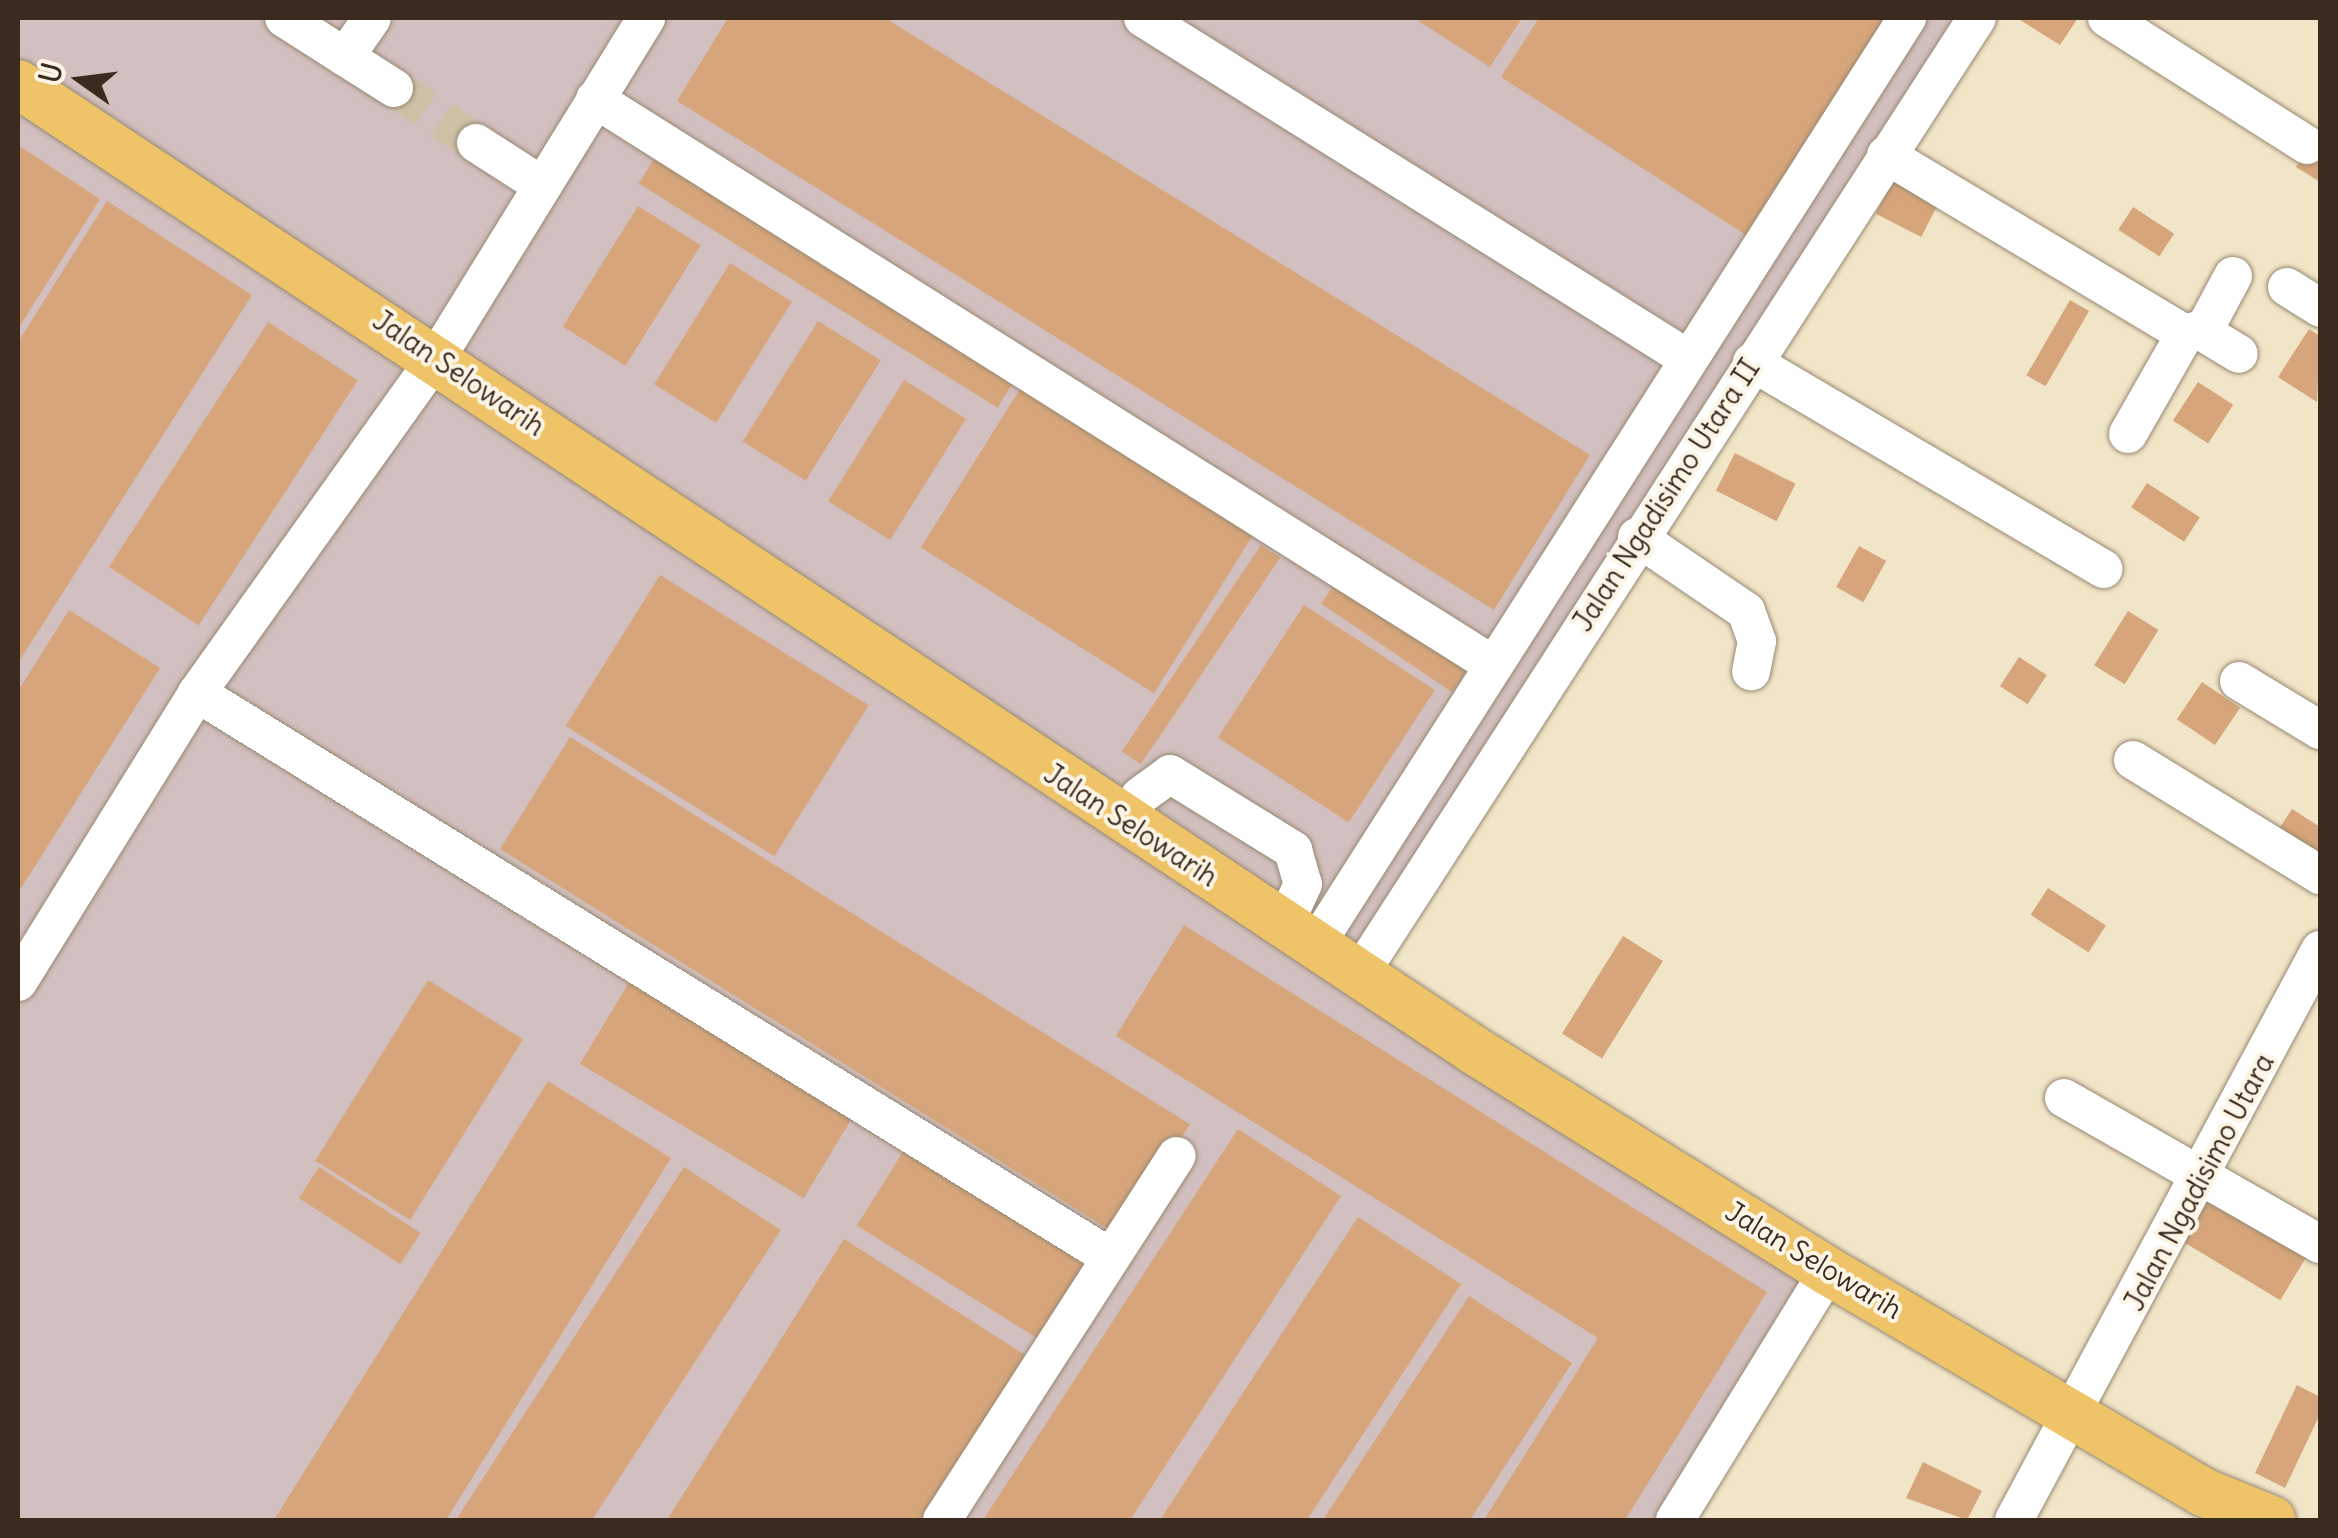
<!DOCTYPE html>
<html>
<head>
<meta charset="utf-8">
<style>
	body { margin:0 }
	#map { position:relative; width:2338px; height:1538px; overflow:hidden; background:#f1e5c7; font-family:Delius,sans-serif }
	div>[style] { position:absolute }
	.industrial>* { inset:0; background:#d2bfbf }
	.building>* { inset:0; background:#d6a57b; transform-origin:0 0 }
	.minor-tunnel>* { height:38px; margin-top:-19px; transform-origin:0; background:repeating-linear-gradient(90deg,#cdc0a5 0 38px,transparent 0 57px) }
	.roads { filter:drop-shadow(0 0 2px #968872) drop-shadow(0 0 2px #968872) }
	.minor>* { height:38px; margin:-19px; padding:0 19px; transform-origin:19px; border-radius:19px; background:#fff }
	.major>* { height:48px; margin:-24px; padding:0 24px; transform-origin:24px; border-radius:24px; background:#efc469 }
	span { translate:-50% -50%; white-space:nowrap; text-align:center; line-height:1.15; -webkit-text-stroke:8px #fcf5e5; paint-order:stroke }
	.street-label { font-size:28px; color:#3b2a1e }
	.frame { position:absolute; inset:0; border:20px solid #3b2a1e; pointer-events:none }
	.north { position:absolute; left:30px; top:30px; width:100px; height:100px; -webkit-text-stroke:8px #fcf5e5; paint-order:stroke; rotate:284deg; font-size:28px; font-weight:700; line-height:40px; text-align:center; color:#3b2a1e }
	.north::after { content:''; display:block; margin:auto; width:35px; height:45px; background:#3b2a1e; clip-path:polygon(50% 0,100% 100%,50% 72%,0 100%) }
</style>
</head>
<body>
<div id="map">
	<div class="industrial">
		<div style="clip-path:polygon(18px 18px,1954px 18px,1337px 975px,1830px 1274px,1674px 1520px,18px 1520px)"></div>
	</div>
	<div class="building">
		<div style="clip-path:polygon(728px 18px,885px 18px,1590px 455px,1494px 610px,677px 101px)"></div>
		<div style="clip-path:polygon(1414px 18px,1522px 18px,1490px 67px)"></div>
		<div style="clip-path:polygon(1539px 18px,1890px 18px,1749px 237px,1501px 77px)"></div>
		<div style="clip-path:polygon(2017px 18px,2078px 18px,2060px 45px)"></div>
		<div style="clip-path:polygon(2311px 144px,2320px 150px,2320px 182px,2296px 167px)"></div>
		<div style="clip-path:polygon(18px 145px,100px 199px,18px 329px)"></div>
		<div style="left:661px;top:148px;width:423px;height:42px;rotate:32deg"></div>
		<div style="left:1893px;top:180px;width:51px;height:38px;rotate:27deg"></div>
		<div style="clip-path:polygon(107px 201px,252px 295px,18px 663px,18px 342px)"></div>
		<div style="left:638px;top:206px;width:74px;height:142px;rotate:32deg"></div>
		<div style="left:2133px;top:207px;width:49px;height:27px;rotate:33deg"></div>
		<div style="left:730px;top:263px;width:73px;height:143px;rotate:32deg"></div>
		<div style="left:2070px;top:300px;width:22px;height:87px;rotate:30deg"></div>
		<div style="left:818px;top:321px;width:74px;height:142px;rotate:32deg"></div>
		<div style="left:268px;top:322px;width:107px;height:292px;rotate:33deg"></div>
		<div style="clip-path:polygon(2309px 329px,2320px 336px,2317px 402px,2278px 377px)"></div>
		<div style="left:904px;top:380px;width:73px;height:143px;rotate:32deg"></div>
		<div style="left:2198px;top:382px;width:42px;height:46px;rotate:33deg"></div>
		<div style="left:1020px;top:389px;width:275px;height:187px;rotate:32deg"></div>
		<div style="left:1735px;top:453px;width:68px;height:42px;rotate:27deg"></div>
		<div style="left:2147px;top:483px;width:63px;height:29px;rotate:33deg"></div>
		<div style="left:1261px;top:545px;width:23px;height:249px;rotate:34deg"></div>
		<div style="left:1859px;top:546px;width:31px;height:47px;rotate:29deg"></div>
		<div style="left:660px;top:575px;width:246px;height:178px;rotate:32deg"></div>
		<div style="left:1338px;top:579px;width:158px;height:30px;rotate:34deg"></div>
		<div style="left:1304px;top:605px;width:156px;height:158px;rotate:33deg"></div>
		<div style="clip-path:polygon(69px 610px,160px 668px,18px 893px,18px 691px)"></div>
		<div style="left:2128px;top:611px;width:36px;height:64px;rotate:32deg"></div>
		<div style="left:2019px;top:657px;width:33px;height:35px;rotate:33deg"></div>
		<div style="left:2202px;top:682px;width:46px;height:45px;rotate:34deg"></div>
		<div style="left:570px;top:737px;width:731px;height:132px;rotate:32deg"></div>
		<div style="clip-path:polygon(2292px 809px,2320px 827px,2320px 859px,2271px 841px)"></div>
		<div style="left:2048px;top:888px;width:69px;height:32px;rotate:33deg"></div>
		<div style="clip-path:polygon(1184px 925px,1767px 1292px,1625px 1520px,1484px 1520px,1598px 1338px,1116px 1036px)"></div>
		<div style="left:1623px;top:936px;width:47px;height:115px;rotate:32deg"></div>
		<div style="left:631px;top:979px;width:261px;height:99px;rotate:31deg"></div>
		<div style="left:428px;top:980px;width:112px;height:213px;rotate:32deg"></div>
		<div style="clip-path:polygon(548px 1081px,671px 1158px,446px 1520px,274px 1520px)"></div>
		<div style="clip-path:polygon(1238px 1129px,1341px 1196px,1130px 1520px,983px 1520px)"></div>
		<div style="left:911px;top:1139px;width:218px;height:102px;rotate:32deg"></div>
		<div style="left:319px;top:1167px;width:121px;height:37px;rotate:33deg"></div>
		<div style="clip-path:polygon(684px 1167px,781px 1230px,592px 1520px,456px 1520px)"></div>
		<div style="left:2213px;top:1191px;width:114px;height:59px;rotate:31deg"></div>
		<div style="clip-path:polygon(1358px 1217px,1461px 1284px,1307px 1520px,1160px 1520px)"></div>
		<div style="clip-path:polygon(844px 1239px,1025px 1355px,921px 1520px,667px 1520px)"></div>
		<div style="clip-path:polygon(1469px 1296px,1572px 1363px,1470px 1520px,1323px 1520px)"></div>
		<div style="clip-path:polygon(2297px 1385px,2320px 1397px,2320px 1414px,2285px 1488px,2255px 1473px)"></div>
		<div style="clip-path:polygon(1923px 1462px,1982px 1491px,1967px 1520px,1906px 1498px)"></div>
	</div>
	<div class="minor-tunnel">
		<div style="left:394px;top:88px;width:99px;rotate:33.9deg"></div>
	</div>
	<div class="roads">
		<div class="minor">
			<div style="left:284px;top:18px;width:72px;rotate:32.6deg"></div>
			<div style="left:345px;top:57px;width:47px;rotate:-55.3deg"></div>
			<div style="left:1143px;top:18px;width:642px;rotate:32.01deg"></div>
			<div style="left:2107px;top:18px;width:237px;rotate:32.4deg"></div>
			<div style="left:345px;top:57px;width:58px;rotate:32.3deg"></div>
			<div style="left:595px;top:99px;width:1061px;rotate:32.22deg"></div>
			<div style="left:476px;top:143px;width:74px;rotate:32.8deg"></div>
			<div style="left:1886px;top:155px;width:348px;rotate:30.9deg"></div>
			<div style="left:2185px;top:334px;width:21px;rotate:-17deg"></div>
			<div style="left:2205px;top:328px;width:59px;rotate:-61.7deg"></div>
			<div style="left:2287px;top:287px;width:39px;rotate:32deg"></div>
			<div style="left:2201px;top:331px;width:44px;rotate:31.2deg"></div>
			<div style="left:1752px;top:362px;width:408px;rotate:30.5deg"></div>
			<div style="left:2128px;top:434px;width:115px;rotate:-60.3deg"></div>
			<div style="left:1637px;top:537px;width:132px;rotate:34.2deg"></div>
			<div style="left:1746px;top:611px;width:32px;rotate:70deg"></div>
			<div style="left:1757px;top:641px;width:31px;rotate:101deg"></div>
			<div style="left:2239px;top:681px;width:95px;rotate:31.2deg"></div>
			<div style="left:197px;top:693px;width:1073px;rotate:31.71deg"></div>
			<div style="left:2133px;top:760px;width:220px;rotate:31.6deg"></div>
			<div style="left:1140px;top:796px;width:37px;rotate:-36deg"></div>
			<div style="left:1170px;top:774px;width:145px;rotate:31.7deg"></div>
			<div style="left:1293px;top:850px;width:35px;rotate:74deg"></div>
			<div style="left:1303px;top:884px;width:45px;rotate:114.9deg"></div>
			<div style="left:1315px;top:946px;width:1101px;rotate:-57.46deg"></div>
			<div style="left:1359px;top:975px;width:1139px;rotate:-57.15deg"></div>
			<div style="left:18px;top:982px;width:340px;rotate:-58.2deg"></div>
			<div style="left:197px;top:693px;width:413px;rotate:-54.5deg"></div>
			<div style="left:437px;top:357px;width:398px;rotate:-58.3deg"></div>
			<div style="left:2064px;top:1098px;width:295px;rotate:29.7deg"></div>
			<div style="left:942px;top:1520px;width:433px;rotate:-57.2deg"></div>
			<div style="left:1675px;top:1520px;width:292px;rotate:-58.4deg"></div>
			<div style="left:2014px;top:1520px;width:647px;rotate:-61.77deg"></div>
		</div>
		<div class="major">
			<div style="left:18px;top:84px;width:1747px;rotate:33.56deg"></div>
			<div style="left:1474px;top:1050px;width:417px;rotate:32deg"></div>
			<div style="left:1828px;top:1271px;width:435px;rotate:30.5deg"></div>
			<div style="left:2203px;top:1492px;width:74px;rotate:22.1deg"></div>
		</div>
	</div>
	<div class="street-label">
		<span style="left:459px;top:373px;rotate:34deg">Jalan Selowarih</span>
		<span style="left:1666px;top:495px;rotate:-57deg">Jalan Ngadisimo Utara II</span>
		<span style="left:1131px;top:825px;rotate:33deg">Jalan Selowarih</span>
		<span style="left:2199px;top:1182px;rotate:-62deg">Jalan Ngadisimo Utara</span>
		<span style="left:1814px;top:1260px;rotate:31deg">Jalan Selowarih</span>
	</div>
	<div class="frame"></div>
	<div class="north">U</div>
</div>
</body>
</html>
